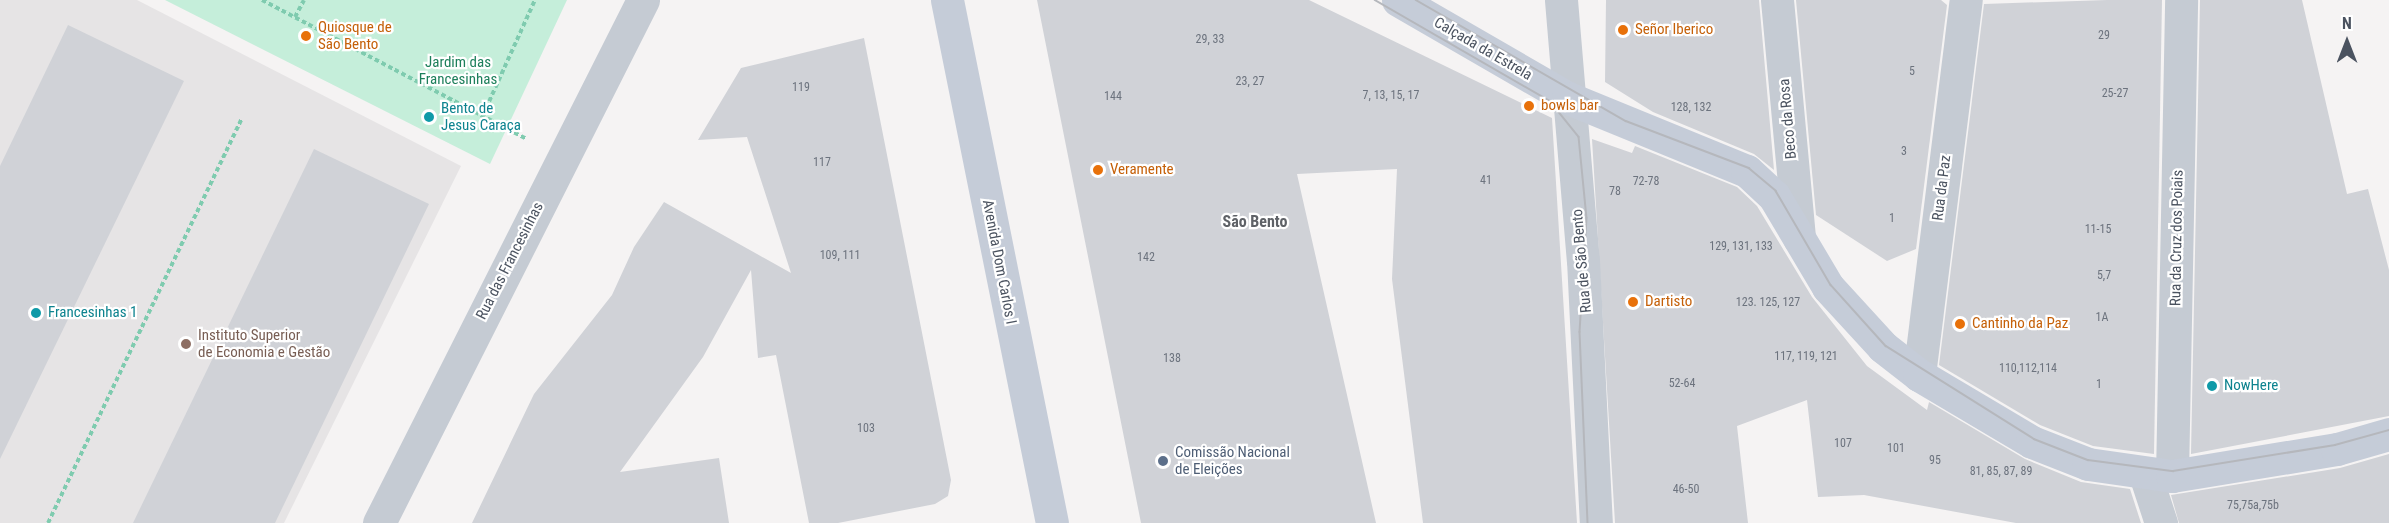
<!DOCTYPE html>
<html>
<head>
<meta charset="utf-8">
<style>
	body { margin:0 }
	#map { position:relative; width:2389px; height:523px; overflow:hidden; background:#f5f3f3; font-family:"Roboto Condensed",sans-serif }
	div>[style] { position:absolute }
	.education>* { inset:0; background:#e6e4e5 }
	.green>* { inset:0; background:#c5eeda }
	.building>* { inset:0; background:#d0d2d7 }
	.path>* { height:4px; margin-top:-2px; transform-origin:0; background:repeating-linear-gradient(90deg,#7fcbaf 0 4.5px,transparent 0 7.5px) }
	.street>* { height:33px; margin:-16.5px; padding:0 16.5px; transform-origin:16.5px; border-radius:16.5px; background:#c5cbd3 }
	.secondary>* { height:33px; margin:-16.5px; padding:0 16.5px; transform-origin:16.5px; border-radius:16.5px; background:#c5ccd8 }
	.tram>* { height:1.5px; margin:-0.75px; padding:0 0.75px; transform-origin:0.75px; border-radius:0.75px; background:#b5b7bc }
	.dots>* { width:16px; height:16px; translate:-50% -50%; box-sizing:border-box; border:3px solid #fff; border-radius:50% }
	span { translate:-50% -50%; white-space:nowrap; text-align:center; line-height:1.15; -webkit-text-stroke:4.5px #fff; paint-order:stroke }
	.number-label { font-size:12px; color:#6c737e }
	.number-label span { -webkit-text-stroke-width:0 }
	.food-label { font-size:15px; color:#c56008 }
	.left { translate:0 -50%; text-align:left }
	.street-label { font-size:15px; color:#4b5360 }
	.park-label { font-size:15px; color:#1d7f5b }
	.culture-label { font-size:15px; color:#0d838f }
	.education-label { font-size:15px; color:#785e54 }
	.service-label { font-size:15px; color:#4e5e75 }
	.neighbourhood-label { font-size:16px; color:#5f6267; font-weight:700 }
	.north { position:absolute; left:2317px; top:12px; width:60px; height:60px; -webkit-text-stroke:4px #fff; paint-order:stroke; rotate:0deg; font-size:16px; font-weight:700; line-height:24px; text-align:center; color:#4b5360 }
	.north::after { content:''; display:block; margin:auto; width:21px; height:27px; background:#4b5360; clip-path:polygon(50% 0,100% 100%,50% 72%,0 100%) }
</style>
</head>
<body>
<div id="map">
	<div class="education">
		<div style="clip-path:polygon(0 0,137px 0,461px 166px,284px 523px,0 523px)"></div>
	</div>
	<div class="green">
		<div style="clip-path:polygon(165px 0,567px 0,490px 164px)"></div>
	</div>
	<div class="building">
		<div style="clip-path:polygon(1037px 0,1309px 0,1552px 118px,1577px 523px,1423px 523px,1392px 279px,1397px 169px,1297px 174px,1376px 523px,1141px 523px)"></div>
		<div style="clip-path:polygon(1606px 0,1759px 0,1774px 170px,1754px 154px,1653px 112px,1605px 82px)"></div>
		<div style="clip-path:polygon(1796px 0,1941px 0,1947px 5px,1916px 249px,1887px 261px,1816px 215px)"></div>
		<div style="clip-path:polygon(2107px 0,2162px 0,2154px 454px,2093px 446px,2040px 425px,1939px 365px,1984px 4px)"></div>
		<div style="clip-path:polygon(2200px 0,2302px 0,2347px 194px,2368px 189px,2389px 270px,2389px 416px,2191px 454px)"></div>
		<div style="clip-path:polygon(68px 25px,184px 81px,0 459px,0 166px)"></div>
		<div style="clip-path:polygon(864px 38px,951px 480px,948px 496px,935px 504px,838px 523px,809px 523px,776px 355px,758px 358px,751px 270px,703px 357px,620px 472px,719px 458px,729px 523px,472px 523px,534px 394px,612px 295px,634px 247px,664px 202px,791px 273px,747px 137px,698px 140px,741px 68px)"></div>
		<div style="clip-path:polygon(1592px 139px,1632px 153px,1635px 146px,1737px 187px,1757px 206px,1812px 297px,1867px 366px,1927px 410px,1929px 402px,2025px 459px,2081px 482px,2130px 489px,2141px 523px,2016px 523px,1864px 495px,1818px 497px,1807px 400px,1737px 426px,1748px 523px,1615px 523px)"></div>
		<div style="clip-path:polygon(314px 149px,429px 204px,275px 523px,133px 523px)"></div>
		<div style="clip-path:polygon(2389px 454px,2389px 523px,2179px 523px,2171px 495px,2340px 468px)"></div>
	</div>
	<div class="path">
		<div style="left:262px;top:0;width:299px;rotate:27.7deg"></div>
		<div style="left:295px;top:17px;width:19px;rotate:-62deg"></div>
		<div style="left:483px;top:115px;width:126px;rotate:-65.7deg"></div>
		<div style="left:48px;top:523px;width:449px;rotate:-64.4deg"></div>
	</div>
	<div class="street">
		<div style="left:1561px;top:0;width:261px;rotate:85.2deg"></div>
		<div style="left:1583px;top:260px;width:263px;rotate:87.2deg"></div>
		<div style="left:1777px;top:0;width:239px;rotate:84.7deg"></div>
		<div style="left:1919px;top:375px;width:378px;rotate:-82.9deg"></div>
		<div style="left:2145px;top:474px;width:52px;rotate:71.9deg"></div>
		<div style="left:2172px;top:476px;width:476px;rotate:-88.9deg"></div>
		<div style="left:379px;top:523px;width:586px;rotate:-63.22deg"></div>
	</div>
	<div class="secondary">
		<div style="left:947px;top:0;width:533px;rotate:78.65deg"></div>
		<div style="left:1398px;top:0;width:196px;rotate:30deg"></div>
		<div style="left:1568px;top:98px;width:193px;rotate:22.2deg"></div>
		<div style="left:1747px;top:171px;width:37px;rotate:43deg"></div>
		<div style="left:1774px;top:196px;width:106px;rotate:59.3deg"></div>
		<div style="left:1828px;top:287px;width:81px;rotate:47.5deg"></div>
		<div style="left:1883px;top:347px;width:46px;rotate:37.9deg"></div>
		<div style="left:1919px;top:375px;width:131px;rotate:30.7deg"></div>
		<div style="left:2032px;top:442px;width:60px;rotate:21.4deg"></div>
		<div style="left:2088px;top:464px;width:85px;rotate:8.1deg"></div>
		<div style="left:2172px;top:476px;width:167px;rotate:-9.3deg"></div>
		<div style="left:2337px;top:449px;width:54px;rotate:-16.1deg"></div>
	</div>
	<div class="tram">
		<div style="left:1375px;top:0;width:202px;rotate:30deg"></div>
		<div style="left:1550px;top:101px;width:46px;rotate:51.1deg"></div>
		<div style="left:1579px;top:137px;width:81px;rotate:84.4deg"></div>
		<div style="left:1587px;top:218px;width:114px;rotate:93.5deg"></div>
		<div style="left:1580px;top:332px;width:191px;rotate:87.6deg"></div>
		<div style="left:1416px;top:0;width:242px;rotate:30deg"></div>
		<div style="left:1626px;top:121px;width:132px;rotate:20.9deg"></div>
		<div style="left:1749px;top:168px;width:35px;rotate:40deg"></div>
		<div style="left:1776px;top:191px;width:109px;rotate:59.7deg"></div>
		<div style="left:1831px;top:285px;width:82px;rotate:48deg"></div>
		<div style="left:1886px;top:346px;width:175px;rotate:32.1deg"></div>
		<div style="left:2034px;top:439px;width:58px;rotate:21.3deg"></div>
		<div style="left:2088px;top:460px;width:86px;rotate:7.4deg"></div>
		<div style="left:2173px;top:471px;width:164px;rotate:-9.1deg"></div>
		<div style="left:2335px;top:445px;width:56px;rotate:-15.5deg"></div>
	</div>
	<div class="dots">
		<div style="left:1623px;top:30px;background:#e8710a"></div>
		<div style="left:306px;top:36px;background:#e8710a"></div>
		<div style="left:1529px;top:106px;background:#e8710a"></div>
		<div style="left:429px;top:117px;background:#0f9aa8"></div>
		<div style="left:1098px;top:170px;background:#e8710a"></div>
		<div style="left:1633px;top:302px;background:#e8710a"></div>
		<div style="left:36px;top:313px;background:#0f9aa8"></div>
		<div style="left:1960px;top:324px;background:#e8710a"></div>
		<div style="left:186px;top:344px;background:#8d6e63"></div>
		<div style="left:2212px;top:386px;background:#0f9aa8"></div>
		<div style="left:1163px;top:461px;background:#5c6f8a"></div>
	</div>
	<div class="number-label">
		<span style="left:2104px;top:36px">29</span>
		<span style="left:1210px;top:40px">29, 33</span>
		<span style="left:1912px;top:72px">5</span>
		<span style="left:1250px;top:82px">23, 27</span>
		<span style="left:801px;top:88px">119</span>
		<span style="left:2115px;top:94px">25-27</span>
		<span style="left:1391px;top:96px">7, 13, 15, 17</span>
		<span style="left:1113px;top:97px">144</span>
		<span style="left:1691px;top:108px">128, 132</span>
		<span style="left:1904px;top:152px">3</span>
		<span style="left:822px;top:163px">117</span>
		<span style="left:1486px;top:181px">41</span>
		<span style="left:1646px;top:182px">72-78</span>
		<span style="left:1615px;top:192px">78</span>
		<span style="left:1892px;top:219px">1</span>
		<span style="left:2098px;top:230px">11-15</span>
		<span style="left:1741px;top:247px">129, 131, 133</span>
		<span style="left:840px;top:256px">109, 111</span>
		<span style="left:1146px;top:258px">142</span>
		<span style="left:2104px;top:276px">5,7</span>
		<span style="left:1768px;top:303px">123. 125, 127</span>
		<span style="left:2102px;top:318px">1A</span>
		<span style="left:1806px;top:357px">117, 119, 121</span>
		<span style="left:1172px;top:359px">138</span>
		<span style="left:2028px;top:369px">110,112,114</span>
		<span style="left:1682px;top:384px">52-64</span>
		<span style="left:2099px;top:385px">1</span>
		<span style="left:866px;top:429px">103</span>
		<span style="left:1843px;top:444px">107</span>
		<span style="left:1896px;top:449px">101</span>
		<span style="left:1935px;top:461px">95</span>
		<span style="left:2001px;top:472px">81, 85, 87, 89</span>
		<span style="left:1686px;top:490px">46-50</span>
		<span style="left:2253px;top:506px">75,75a,75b</span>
	</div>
	<div class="food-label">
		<span class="left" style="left:318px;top:36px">Quiosque de<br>São Bento</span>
		<span class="left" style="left:1635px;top:30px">Señor Iberico</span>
		<span class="left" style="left:1541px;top:106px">bowls bar</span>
		<span class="left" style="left:1110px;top:170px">Veramente</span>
		<span class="left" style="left:1645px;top:302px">Dartisto</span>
		<span class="left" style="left:1972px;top:324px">Cantinho da Paz</span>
	</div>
	<div class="street-label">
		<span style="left:1483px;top:49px;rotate:30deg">Calçada da Estrela</span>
		<span style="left:1788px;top:119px;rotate:-95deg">Beco da Rosa</span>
		<span style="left:1942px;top:188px;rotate:-83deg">Rua da Paz</span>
		<span style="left:2177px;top:238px;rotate:-89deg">Rua da Cruz dos Poiais</span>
		<span style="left:510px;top:261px;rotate:-63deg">Rua das Francesinhas</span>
		<span style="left:1582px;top:261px;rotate:-95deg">Rua de São Bento</span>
		<span style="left:999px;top:262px;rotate:79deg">Avenida Dom Carlos I</span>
	</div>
	<div class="park-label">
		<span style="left:458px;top:71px">Jardim das<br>Francesinhas</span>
	</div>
	<div class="culture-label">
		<span class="left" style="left:441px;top:117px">Bento de<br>Jesus Caraça</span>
		<span class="left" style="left:48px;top:313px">Francesinhas 1</span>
		<span class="left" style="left:2224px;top:386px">NowHere</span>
	</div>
	<div class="education-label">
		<span class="left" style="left:198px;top:344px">Instituto Superior<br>de Economia e Gestão</span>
	</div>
	<div class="service-label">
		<span class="left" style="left:1175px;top:461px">Comissão Nacional<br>de Eleições</span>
	</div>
	<div class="neighbourhood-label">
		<span style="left:1255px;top:222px">São Bento</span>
	</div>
	<div class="north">N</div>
</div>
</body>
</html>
